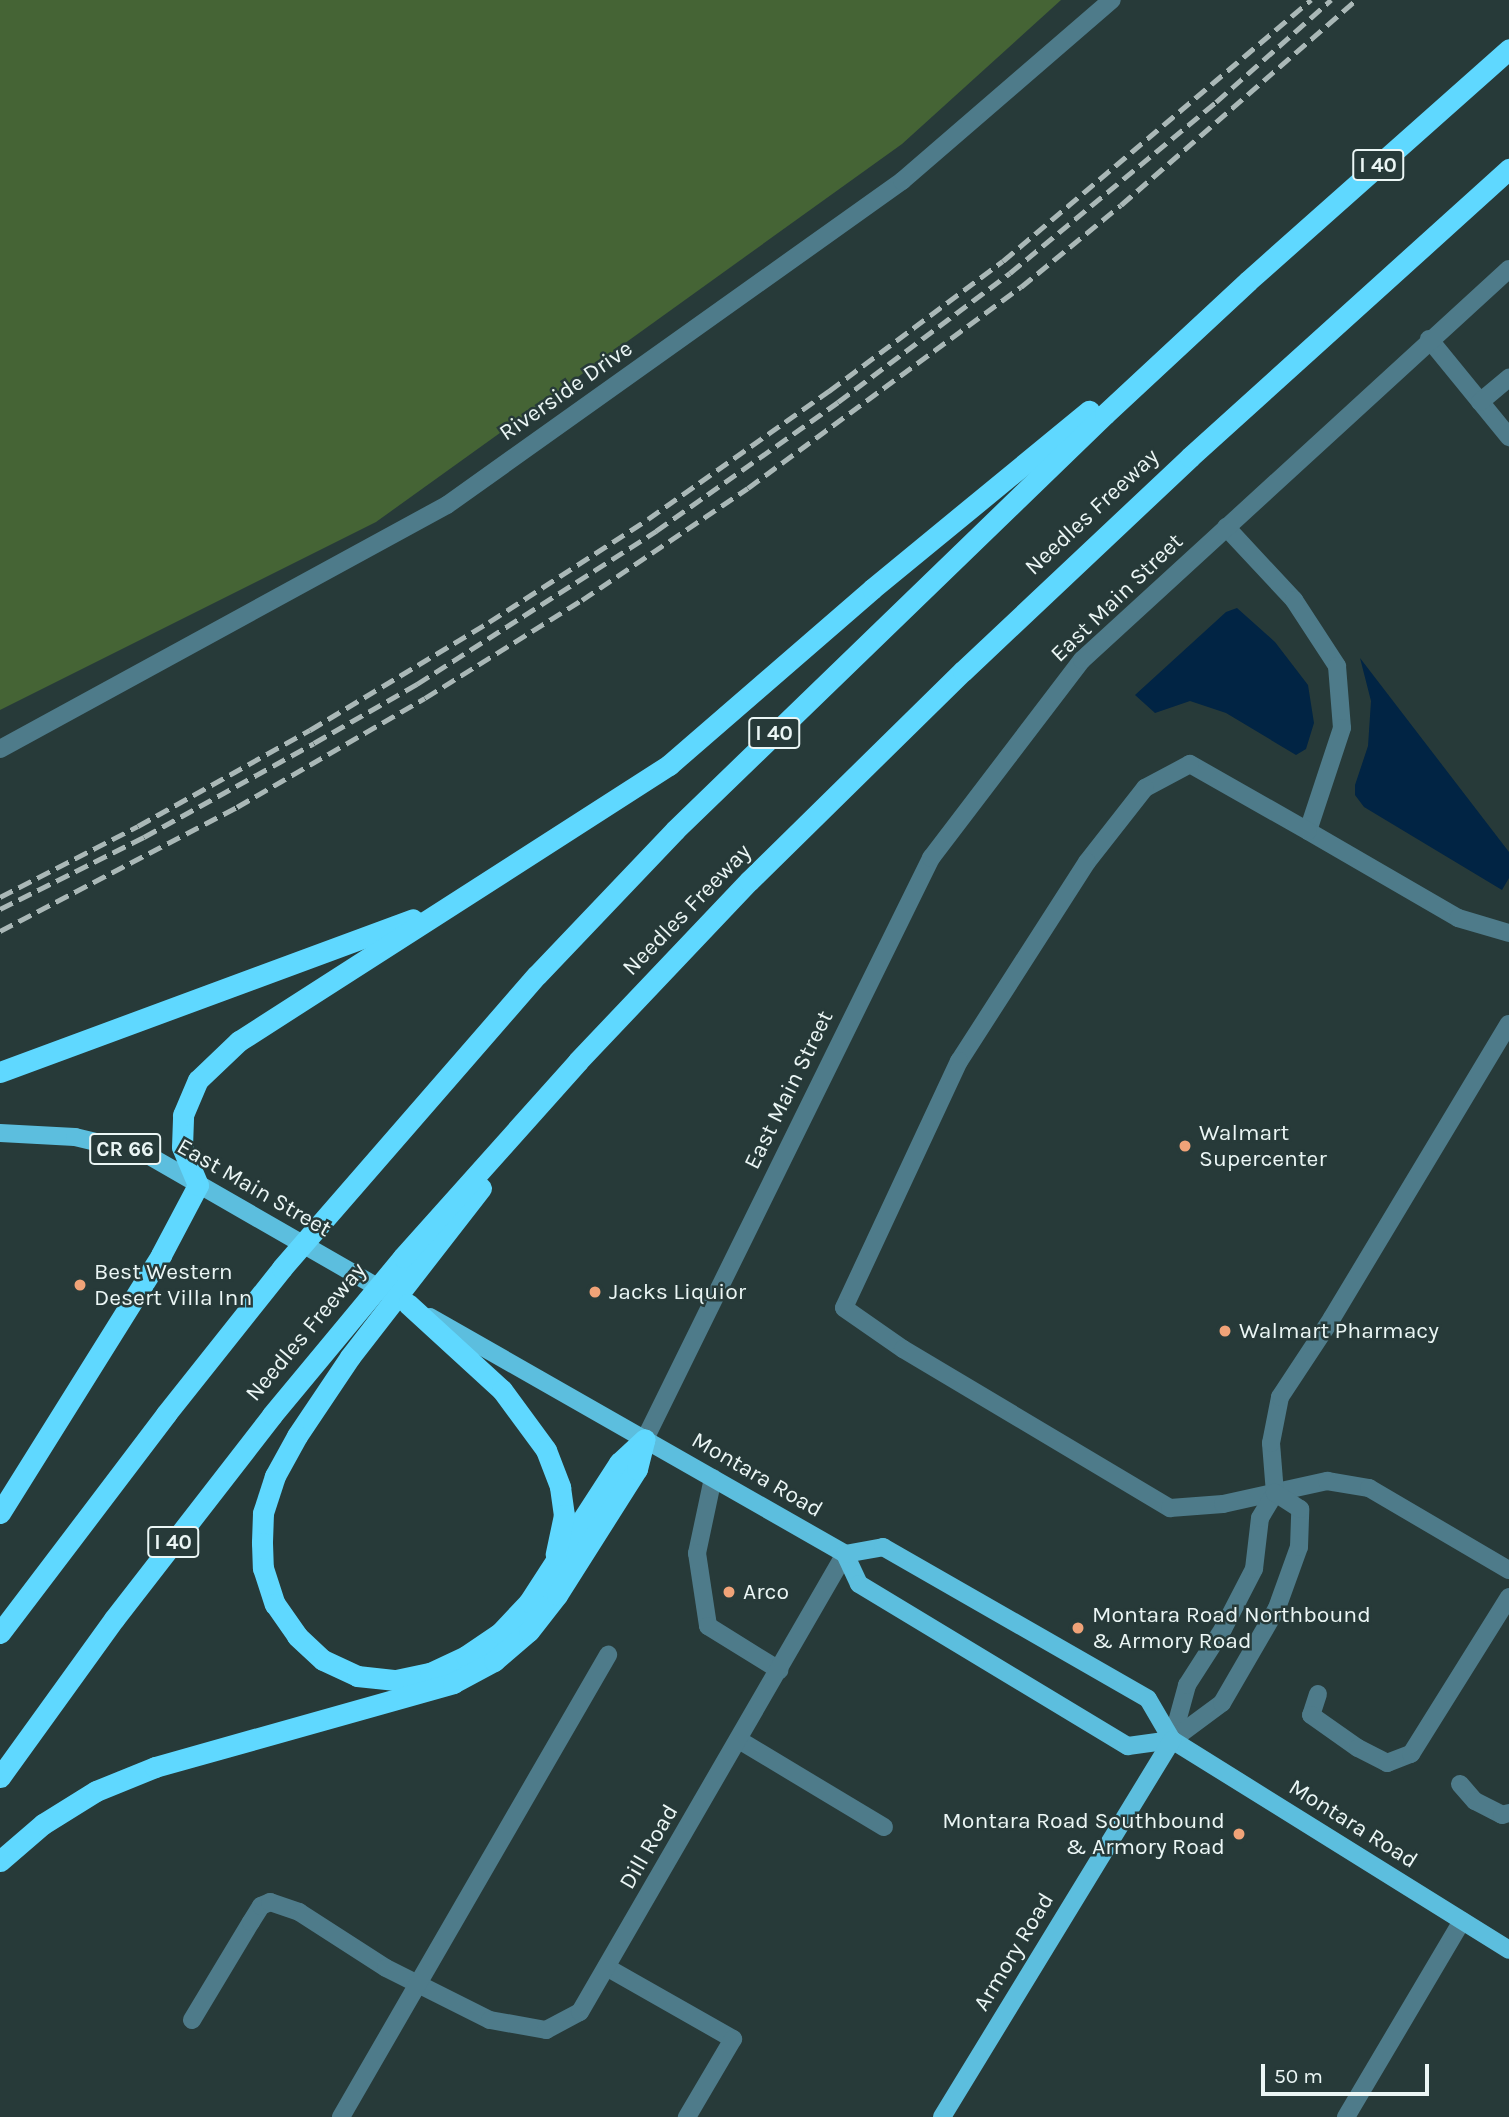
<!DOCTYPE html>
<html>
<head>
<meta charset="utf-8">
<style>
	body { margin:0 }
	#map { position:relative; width:1509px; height:2117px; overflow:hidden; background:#273a39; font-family:Karla,sans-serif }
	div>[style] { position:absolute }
	.green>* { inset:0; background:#456435 }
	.water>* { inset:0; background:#012444 }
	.minor>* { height:18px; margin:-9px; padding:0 9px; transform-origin:9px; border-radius:9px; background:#4e7b8a }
	.major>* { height:18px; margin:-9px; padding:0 9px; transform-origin:9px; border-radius:9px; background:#5cbede }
	.highway>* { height:21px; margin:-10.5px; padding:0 10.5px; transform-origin:10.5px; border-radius:10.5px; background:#5fd8ff }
	.rail>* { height:5px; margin-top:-2.5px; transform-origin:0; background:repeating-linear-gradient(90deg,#aab8b7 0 14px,transparent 0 21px) }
	.dots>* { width:19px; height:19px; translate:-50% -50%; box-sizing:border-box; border:4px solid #273a39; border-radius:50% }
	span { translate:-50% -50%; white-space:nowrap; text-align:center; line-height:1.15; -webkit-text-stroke:5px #273a39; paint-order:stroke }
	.shield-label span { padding:2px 5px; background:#273a39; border:2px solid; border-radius:5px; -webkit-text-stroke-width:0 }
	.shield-label { font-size:21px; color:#ebf6f5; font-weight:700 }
	.street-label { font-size:23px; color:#ebf6f5 }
	.poi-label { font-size:23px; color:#ebf6f5 }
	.left { translate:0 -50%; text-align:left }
	.right { translate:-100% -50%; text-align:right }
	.scale { position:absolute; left:1261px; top:2064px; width:168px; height:32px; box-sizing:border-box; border:4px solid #ebf6f5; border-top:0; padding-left:9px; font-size:21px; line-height:24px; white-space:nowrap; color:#ebf6f5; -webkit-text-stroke:5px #273a39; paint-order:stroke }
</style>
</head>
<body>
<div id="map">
	<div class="green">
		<div style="clip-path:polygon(0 0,1061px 0,902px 144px,376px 522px,0 710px)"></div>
	</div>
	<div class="water">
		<div style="clip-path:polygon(1237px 608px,1275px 642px,1308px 685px,1314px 723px,1306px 749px,1296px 755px,1226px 713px,1190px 701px,1155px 713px,1135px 695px,1226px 612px)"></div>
		<div style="clip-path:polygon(1360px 658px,1509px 852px,1509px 878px,1502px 890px,1364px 807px,1355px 795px,1355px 785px,1368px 746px,1371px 701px)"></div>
	</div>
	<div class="minor">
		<div style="left:1429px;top:339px;width:127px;rotate:50.8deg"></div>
		<div style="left:1480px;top:402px;width:38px;rotate:-40deg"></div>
		<div style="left:1226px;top:527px;width:100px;rotate:47deg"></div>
		<div style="left:1294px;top:600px;width:79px;rotate:56.9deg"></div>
		<div style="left:1337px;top:666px;width:62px;rotate:85.4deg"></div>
		<div style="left:1342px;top:728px;width:108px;rotate:108.3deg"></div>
		<div style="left:1308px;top:831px;width:173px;rotate:30.1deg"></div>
		<div style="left:1458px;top:918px;width:53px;rotate:16.4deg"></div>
		<div style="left:0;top:749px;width:509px;rotate:-28.63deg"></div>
		<div style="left:447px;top:505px;width:559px;rotate:-35.45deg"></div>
		<div style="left:902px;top:181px;width:277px;rotate:-40.8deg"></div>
		<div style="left:1308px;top:831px;width:136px;rotate:-150.4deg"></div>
		<div style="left:1190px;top:764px;width:51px;rotate:151.9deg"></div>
		<div style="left:1145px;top:788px;width:94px;rotate:128.1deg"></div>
		<div style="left:1087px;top:862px;width:237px;rotate:122.7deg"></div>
		<div style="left:959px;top:1061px;width:272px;rotate:115deg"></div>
		<div style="left:844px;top:1308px;width:72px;rotate:34.8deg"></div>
		<div style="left:903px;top:1349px;width:311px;rotate:30.8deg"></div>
		<div style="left:1170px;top:1508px;width:53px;rotate:-4.3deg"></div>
		<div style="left:1223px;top:1504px;width:107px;rotate:-12.5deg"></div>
		<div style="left:1327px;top:1481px;width:43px;rotate:9.5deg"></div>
		<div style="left:1369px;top:1488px;width:162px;rotate:30.4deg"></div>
		<div style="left:645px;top:1439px;width:648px;rotate:-63.79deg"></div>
		<div style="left:931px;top:858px;width:249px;rotate:-52.7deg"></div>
		<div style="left:1082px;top:660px;width:579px;rotate:-42.48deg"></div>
		<div style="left:713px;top:1478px;width:77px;rotate:102deg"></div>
		<div style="left:697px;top:1553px;width:74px;rotate:81.4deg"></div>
		<div style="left:708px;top:1626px;width:84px;rotate:31.8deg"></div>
		<div style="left:1318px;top:1694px;width:22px;rotate:108deg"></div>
		<div style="left:1311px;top:1715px;width:57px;rotate:35.1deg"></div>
		<div style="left:1358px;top:1748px;width:33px;rotate:27deg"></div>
		<div style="left:1387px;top:1763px;width:26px;rotate:-21deg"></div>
		<div style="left:1411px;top:1754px;width:185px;rotate:-58deg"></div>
		<div style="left:739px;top:1740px;width:169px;rotate:31deg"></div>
		<div style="left:1172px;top:1740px;width:57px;rotate:-74.7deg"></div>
		<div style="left:1187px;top:1685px;width:67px;rotate:-57.3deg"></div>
		<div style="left:1223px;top:1629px;width:68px;rotate:-62.7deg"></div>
		<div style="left:1254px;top:1569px;width:51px;rotate:-83.3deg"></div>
		<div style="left:1260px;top:1518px;width:29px;rotate:-59deg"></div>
		<div style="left:1275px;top:1493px;width:50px;rotate:-94.6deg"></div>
		<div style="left:1271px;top:1443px;width:47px;rotate:-78.9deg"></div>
		<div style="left:1280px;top:1397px;width:95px;rotate:-56.6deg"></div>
		<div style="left:1332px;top:1318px;width:343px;rotate:-59deg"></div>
		<div style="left:1172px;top:1740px;width:62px;rotate:-36.5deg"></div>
		<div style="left:1222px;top:1703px;width:110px;rotate:-59.9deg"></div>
		<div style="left:1277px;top:1608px;width:65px;rotate:-70.2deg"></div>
		<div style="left:1299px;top:1547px;width:38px;rotate:-88deg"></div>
		<div style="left:1300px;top:1509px;width:30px;rotate:-147deg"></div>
		<div style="left:1460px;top:1784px;width:23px;rotate:49deg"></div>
		<div style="left:1475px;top:1801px;width:30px;rotate:27deg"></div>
		<div style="left:1502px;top:1815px;width:7px;rotate:-16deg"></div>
		<div style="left:608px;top:1968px;width:144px;rotate:29.6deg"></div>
		<div style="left:733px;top:2039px;width:91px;rotate:120.5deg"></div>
		<div style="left:192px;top:2020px;width:114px;rotate:-59deg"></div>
		<div style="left:251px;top:1922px;width:19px;rotate:-58deg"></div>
		<div style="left:261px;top:1906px;width:10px;rotate:-24deg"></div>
		<div style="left:270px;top:1902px;width:31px;rotate:19deg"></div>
		<div style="left:299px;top:1912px;width:103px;rotate:32.8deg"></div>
		<div style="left:386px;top:1968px;width:116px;rotate:26.6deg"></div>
		<div style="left:490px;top:2020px;width:57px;rotate:10.1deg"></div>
		<div style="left:546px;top:2030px;width:38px;rotate:-28deg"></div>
		<div style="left:580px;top:2012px;width:529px;rotate:-59.95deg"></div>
		<div style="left:341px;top:2117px;width:534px;rotate:-59.98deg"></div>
		<div style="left:1346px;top:2117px;width:228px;rotate:-59.4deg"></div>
	</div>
	<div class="major">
		<div style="left:0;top:1133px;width:75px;rotate:3.1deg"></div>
		<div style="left:75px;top:1137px;width:73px;rotate:13.5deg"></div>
		<div style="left:146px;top:1154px;width:279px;rotate:29.9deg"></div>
		<div style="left:430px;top:1317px;width:478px;rotate:29.7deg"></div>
		<div style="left:845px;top:1554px;width:33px;rotate:65deg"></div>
		<div style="left:859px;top:1584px;width:314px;rotate:31.1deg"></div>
		<div style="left:1128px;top:1746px;width:44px;rotate:-7.8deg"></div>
		<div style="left:845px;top:1554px;width:39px;rotate:-10deg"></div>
		<div style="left:883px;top:1547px;width:305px;rotate:29.8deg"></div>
		<div style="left:1148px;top:1699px;width:48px;rotate:59.7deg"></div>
		<div style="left:1172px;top:1740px;width:397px;rotate:31.9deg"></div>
		<div style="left:942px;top:2117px;width:442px;rotate:-58.6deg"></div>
	</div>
	<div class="highway">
		<div style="left:0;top:1072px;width:440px;rotate:-20.3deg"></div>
		<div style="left:481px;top:1188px;width:214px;rotate:127.8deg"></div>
		<div style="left:350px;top:1357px;width:95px;rotate:123.9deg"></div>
		<div style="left:297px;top:1436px;width:46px;rotate:118.8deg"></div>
		<div style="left:275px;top:1476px;width:39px;rotate:108deg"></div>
		<div style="left:263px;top:1513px;width:30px;rotate:92deg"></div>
		<div style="left:262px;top:1543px;width:25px;rotate:88deg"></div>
		<div style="left:263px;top:1568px;width:38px;rotate:72deg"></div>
		<div style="left:275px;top:1604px;width:39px;rotate:55deg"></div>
		<div style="left:297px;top:1636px;width:35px;rotate:43deg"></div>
		<div style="left:323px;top:1660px;width:38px;rotate:25deg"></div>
		<div style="left:357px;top:1676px;width:39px;rotate:6deg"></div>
		<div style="left:396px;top:1680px;width:35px;rotate:-12deg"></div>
		<div style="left:430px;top:1673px;width:40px;rotate:-25deg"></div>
		<div style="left:466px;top:1656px;width:41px;rotate:-34.1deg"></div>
		<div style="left:500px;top:1633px;width:42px;rotate:-46.9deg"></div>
		<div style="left:529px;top:1602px;width:166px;rotate:-57.1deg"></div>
		<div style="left:619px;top:1463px;width:35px;rotate:-43deg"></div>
		<div style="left:408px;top:1304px;width:127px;rotate:42.5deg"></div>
		<div style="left:502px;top:1390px;width:74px;rotate:53.7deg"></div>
		<div style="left:546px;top:1450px;width:40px;rotate:69deg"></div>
		<div style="left:560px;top:1487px;width:28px;rotate:82deg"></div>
		<div style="left:564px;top:1515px;width:40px;rotate:102deg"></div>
		<div style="left:0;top:1513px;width:304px;rotate:-58deg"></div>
		<div style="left:161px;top:1255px;width:79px;rotate:-62.1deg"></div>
		<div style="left:198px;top:1185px;width:41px;rotate:-112.8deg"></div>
		<div style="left:182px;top:1147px;width:32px;rotate:-88deg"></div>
		<div style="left:183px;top:1115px;width:38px;rotate:-67deg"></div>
		<div style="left:198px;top:1080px;width:57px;rotate:-43.6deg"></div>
		<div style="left:239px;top:1041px;width:511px;rotate:-32.69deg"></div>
		<div style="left:669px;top:765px;width:269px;rotate:-40.9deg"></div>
		<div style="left:872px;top:589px;width:281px;rotate:-39.4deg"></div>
		<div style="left:0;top:1633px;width:275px;rotate:-52.8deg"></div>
		<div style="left:166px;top:1414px;width:186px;rotate:-51.5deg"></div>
		<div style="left:282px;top:1268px;width:388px;rotate:-49deg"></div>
		<div style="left:537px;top:975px;width:200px;rotate:-46.4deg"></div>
		<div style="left:675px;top:830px;width:598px;rotate:-44.05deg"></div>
		<div style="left:1105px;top:414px;width:195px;rotate:-42.9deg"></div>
		<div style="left:1248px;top:281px;width:349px;rotate:-41.6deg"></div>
		<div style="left:0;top:1777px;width:195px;rotate:-54.2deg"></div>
		<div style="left:114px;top:1619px;width:258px;rotate:-52.2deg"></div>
		<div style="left:272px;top:1415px;width:205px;rotate:-50.3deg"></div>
		<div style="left:403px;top:1257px;width:263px;rotate:-48.2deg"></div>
		<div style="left:578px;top:1061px;width:248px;rotate:-46.5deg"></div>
		<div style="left:749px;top:881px;width:300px;rotate:-44.5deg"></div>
		<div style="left:963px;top:671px;width:312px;rotate:-43.3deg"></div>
		<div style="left:1190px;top:457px;width:430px;rotate:-42.1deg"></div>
		<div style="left:0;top:1861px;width:57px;rotate:-40.7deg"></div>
		<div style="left:43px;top:1824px;width:62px;rotate:-31.9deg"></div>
		<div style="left:96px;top:1791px;width:64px;rotate:-22.1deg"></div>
		<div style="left:155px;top:1767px;width:310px;rotate:-15.7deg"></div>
		<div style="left:453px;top:1683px;width:47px;rotate:-28.2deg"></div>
		<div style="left:494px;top:1661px;width:46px;rotate:-40.6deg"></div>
		<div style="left:529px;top:1631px;width:46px;rotate:-52.1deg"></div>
		<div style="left:557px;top:1595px;width:149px;rotate:-57.6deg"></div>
		<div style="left:637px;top:1469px;width:30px;rotate:-76deg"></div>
	</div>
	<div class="rail">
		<div style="left:0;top:897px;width:155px;rotate:-27.2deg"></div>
		<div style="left:138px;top:826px;width:197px;rotate:-29.2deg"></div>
		<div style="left:310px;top:730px;width:209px;rotate:-31.1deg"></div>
		<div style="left:489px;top:622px;width:189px;rotate:-32.9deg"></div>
		<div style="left:648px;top:519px;width:222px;rotate:-35.3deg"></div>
		<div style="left:829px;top:391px;width:217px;rotate:-36.8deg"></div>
		<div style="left:1003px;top:261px;width:404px;rotate:-40.3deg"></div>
		<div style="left:0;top:909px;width:161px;rotate:-26.6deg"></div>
		<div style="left:144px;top:837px;width:194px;rotate:-28.9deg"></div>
		<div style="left:314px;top:743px;width:119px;rotate:-29.8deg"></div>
		<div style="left:417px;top:684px;width:284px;rotate:-32.6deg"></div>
		<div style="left:656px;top:531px;width:223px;rotate:-35.3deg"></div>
		<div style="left:838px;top:402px;width:215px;rotate:-36.9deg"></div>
		<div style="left:1010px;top:273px;width:268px;rotate:-39.7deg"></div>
		<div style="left:1216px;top:102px;width:154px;rotate:-41.6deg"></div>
		<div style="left:0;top:931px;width:267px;rotate:-27.6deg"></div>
		<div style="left:237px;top:807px;width:217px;rotate:-30.1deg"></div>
		<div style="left:425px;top:698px;width:185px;rotate:-32deg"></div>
		<div style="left:582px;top:600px;width:200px;rotate:-34deg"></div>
		<div style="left:748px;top:488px;width:339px;rotate:-36.4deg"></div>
		<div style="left:1021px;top:287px;width:129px;rotate:-39.4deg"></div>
		<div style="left:1121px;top:205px;width:312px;rotate:-41.1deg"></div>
	</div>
	<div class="dots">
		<div style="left:1185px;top:1146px;background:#f0a378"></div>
		<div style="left:80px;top:1285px;background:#f0a378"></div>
		<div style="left:595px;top:1292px;background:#f0a378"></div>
		<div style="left:1225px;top:1331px;background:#f0a378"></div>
		<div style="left:729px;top:1592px;background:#f0a378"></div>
		<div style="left:1078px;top:1628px;background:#f0a378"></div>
		<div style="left:1239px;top:1834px;background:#f0a378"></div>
	</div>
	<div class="shield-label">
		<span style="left:1378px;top:165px">I 40</span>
		<span style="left:774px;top:733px">I 40</span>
		<span style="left:125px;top:1149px">CR 66</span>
		<span style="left:173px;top:1542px">I 40</span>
	</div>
	<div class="street-label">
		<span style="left:566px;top:391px;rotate:-35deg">Riverside Drive</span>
		<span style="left:1092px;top:512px;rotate:-43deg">Needles Freeway</span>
		<span style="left:1117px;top:598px;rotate:-44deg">East Main Street</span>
		<span style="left:687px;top:910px;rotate:-46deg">Needles Freeway</span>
		<span style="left:789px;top:1090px;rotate:-64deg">East Main Street</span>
		<span style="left:254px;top:1188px;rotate:30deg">East Main Street</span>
		<span style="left:306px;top:1332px;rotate:-50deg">Needles Freeway</span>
		<span style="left:757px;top:1475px;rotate:30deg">Montara Road</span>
		<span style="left:1353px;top:1824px;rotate:32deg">Montara Road</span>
		<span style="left:649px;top:1847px;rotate:-60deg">Dill Road</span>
		<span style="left:1014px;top:1952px;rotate:-59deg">Armory Road</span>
	</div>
	<div class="poi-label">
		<span class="left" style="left:1199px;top:1146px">Walmart<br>Supercenter</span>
		<span class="left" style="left:94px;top:1285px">Best Western<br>Desert Villa Inn</span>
		<span class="left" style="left:609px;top:1292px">Jacks Liquior</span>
		<span class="left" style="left:1239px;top:1331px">Walmart Pharmacy</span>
		<span class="left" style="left:743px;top:1592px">Arco</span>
		<span class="left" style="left:1092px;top:1628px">Montara Road Northbound<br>&amp; Armory Road</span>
		<span class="right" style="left:1225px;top:1834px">Montara Road Southbound<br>&amp; Armory Road</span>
	</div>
	<div class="scale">50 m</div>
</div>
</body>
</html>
